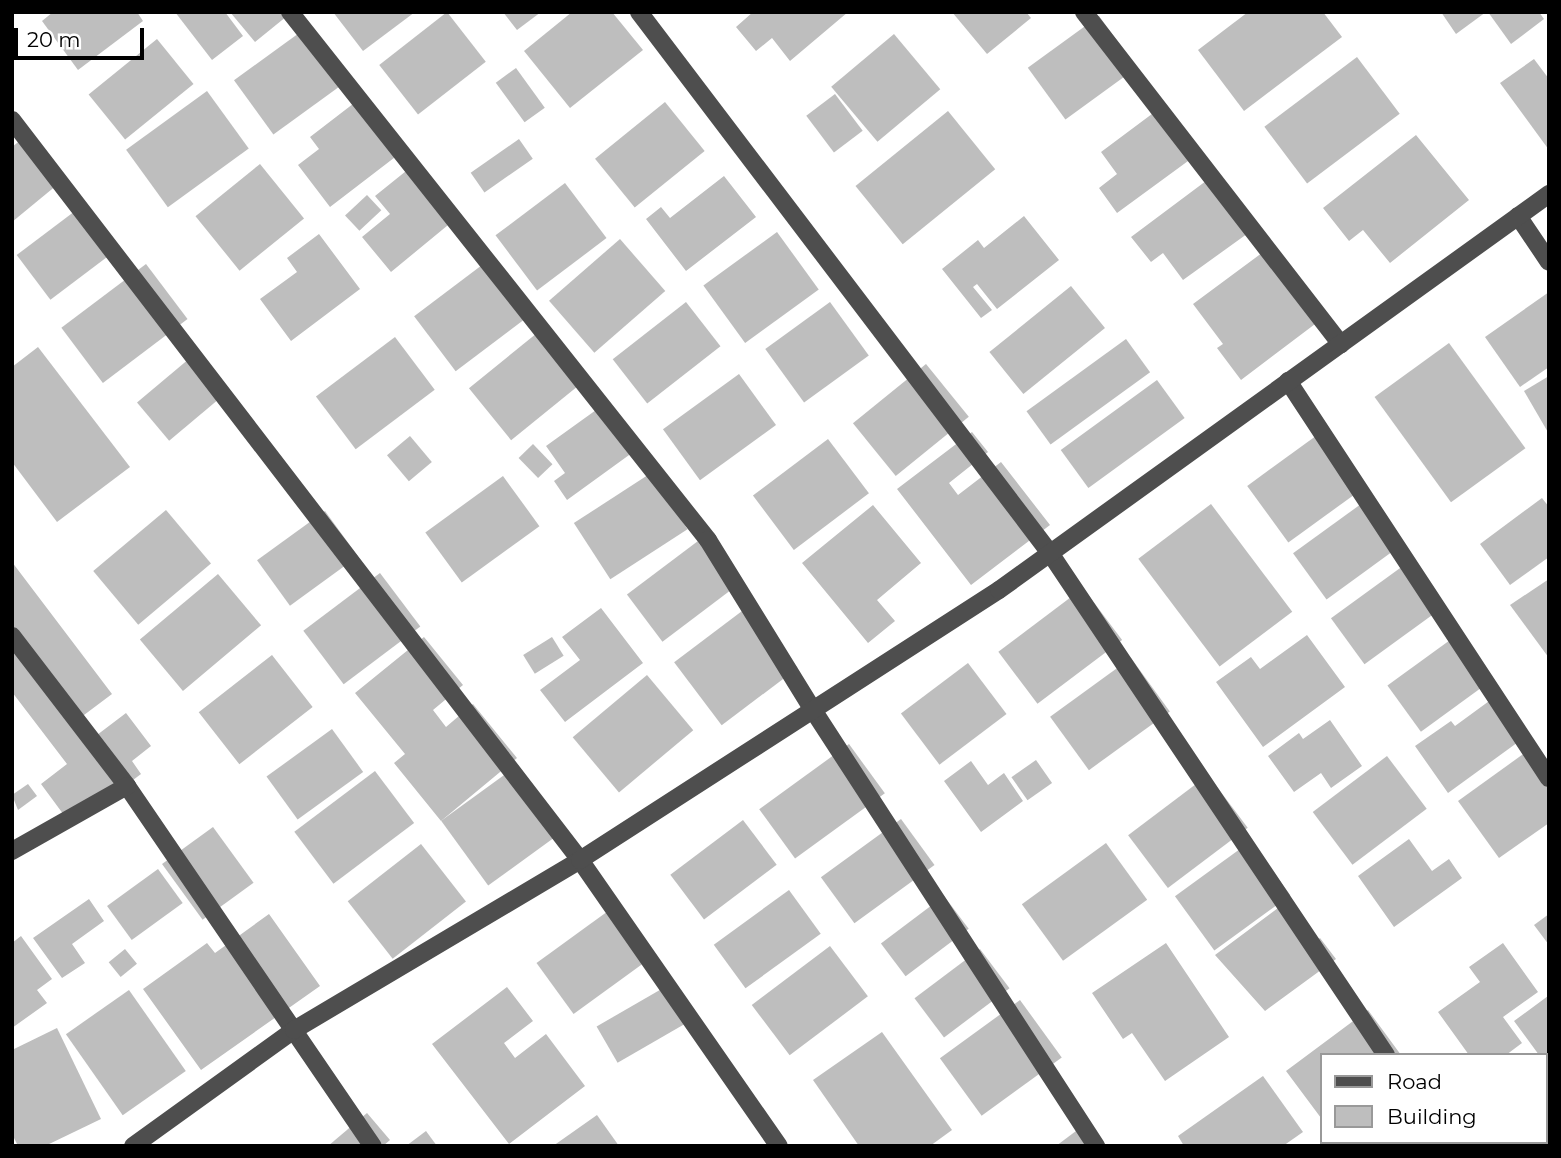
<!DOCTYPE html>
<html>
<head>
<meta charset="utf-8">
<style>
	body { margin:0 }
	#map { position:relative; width:1561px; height:1158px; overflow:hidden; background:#fff; font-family:Montserrat,sans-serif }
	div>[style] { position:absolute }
	.building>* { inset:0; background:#bebebe; transform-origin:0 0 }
	.minor>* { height:18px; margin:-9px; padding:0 9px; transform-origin:9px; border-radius:9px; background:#4e4e4e }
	span { translate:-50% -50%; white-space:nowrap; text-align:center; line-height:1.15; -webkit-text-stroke:7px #fff; paint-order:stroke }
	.frame { position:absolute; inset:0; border:14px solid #000; pointer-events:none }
	.legend { position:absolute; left:1320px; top:1053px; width:228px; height:91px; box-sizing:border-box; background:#fff; border:2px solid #999; margin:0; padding:9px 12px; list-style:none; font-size:21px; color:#000 }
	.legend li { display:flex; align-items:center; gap:14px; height:35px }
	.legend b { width:35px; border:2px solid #999 }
	.scale { position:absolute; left:14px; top:28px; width:130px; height:32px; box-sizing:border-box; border:4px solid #000; border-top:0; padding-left:9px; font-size:21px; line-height:24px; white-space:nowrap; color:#000; -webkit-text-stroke:5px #fff; paint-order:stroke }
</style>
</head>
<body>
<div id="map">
	<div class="building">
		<div style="clip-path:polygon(53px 12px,137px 12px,143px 21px,78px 70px,42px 21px)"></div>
		<div style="clip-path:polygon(175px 12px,225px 12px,243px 36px,212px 60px)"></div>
		<div style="clip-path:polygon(230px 12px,292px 12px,255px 42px)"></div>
		<div style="clip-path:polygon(333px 12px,415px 12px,363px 51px)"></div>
		<div style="left:447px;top:12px;width:63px;height:86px;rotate:52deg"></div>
		<div style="clip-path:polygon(503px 12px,541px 12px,517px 30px)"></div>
		<div style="clip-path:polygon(572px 12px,612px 12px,643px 50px,570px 108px,524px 51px)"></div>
		<div style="clip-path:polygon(753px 12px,848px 12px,790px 61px,772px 38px,756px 51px,736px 27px)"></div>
		<div style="clip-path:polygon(952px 12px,1026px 12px,1031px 18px,987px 54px)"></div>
		<div style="clip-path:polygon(1248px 12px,1323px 12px,1342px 37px,1244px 111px,1198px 50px)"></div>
		<div style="clip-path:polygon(1441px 12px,1486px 12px,1456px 34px)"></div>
		<div style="clip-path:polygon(1488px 12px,1539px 12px,1544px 19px,1511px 44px)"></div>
		<div style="left:1099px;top:16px;width:64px;height:88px;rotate:54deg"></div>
		<div style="left:306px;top:28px;width:67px;height:89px;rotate:54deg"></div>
		<div style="left:894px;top:34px;width:72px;height:82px;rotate:50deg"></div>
		<div style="left:157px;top:39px;width:58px;height:88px;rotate:51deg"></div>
		<div style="left:1357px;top:57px;width:71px;height:116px;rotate:53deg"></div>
		<div style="clip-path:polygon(1534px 59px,1549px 79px,1549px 150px,1500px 83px)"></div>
		<div style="left:516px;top:68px;width:49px;height:25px;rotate:54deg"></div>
		<div style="left:207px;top:91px;width:71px;height:100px;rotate:54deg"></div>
		<div style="left:835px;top:94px;width:46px;height:36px;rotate:53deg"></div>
		<div style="clip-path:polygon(362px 97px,403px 151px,330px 207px,298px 165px,319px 149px,310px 137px)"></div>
		<div style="left:665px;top:102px;width:63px;height:90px;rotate:51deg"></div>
		<div style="clip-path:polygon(1164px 105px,1199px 153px,1117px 213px,1099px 188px,1117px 174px,1101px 152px)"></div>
		<div style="left:948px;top:111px;width:75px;height:119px;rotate:51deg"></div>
		<div style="clip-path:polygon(27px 135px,63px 180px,12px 222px,12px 147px)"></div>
		<div style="clip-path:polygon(1416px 135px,1469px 200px,1390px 263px,1363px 230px,1349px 241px,1323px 208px)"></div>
		<div style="left:519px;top:139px;width:24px;height:59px;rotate:55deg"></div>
		<div style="clip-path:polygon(416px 163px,459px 216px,391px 272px,362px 237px,390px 214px,375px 196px)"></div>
		<div style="left:260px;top:164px;width:70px;height:83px;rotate:51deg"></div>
		<div style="clip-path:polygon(1218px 172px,1258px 226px,1183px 280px,1163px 253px,1151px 262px,1131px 237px)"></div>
		<div style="clip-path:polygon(724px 176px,756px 217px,686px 271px,646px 219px,661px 207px,670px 218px)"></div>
		<div style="left:565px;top:183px;width:69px;height:87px;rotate:53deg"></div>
		<div style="left:367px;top:195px;width:21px;height:30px;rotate:47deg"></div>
		<div style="left:83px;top:205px;width:56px;height:83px;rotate:53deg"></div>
		<div style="clip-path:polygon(1024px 216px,1059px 260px,997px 309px,977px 284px,973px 287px,992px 310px,981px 318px,942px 269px,978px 240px,984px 248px)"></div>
		<div style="left:777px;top:232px;width:71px;height:91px;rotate:54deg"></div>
		<div style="clip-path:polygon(319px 234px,360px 289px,291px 341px,260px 299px,297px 272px,287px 258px)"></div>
		<div style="left:620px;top:239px;width:69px;height:94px;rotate:49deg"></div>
		<div style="clip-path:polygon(1274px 244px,1327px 315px,1241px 380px,1217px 348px,1223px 344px,1193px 304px)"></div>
		<div style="left:490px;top:259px;width:69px;height:95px;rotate:53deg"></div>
		<div style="left:146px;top:264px;width:69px;height:106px;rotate:53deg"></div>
		<div style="left:1071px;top:286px;width:54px;height:105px;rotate:51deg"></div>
		<div style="clip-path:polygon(1549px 292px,1549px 367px,1520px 387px,1485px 337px)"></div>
		<div style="left:686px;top:302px;width:56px;height:93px;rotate:52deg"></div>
		<div style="left:830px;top:302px;width:66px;height:80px;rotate:54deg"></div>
		<div style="left:542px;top:329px;width:67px;height:94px;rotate:51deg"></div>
		<div style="left:395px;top:337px;width:66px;height:99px;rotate:53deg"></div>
		<div style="left:1126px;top:339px;width:41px;height:123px;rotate:54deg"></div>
		<div style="left:1449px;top:343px;width:130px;height:92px;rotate:54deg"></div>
		<div style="clip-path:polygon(38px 347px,130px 467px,57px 522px,12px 462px,12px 367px)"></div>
		<div style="left:196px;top:353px;width:50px;height:77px;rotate:50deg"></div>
		<div style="left:926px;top:364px;width:68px;height:94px;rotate:51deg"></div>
		<div style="left:739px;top:374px;width:63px;height:94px;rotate:54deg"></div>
		<div style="clip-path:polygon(1549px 376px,1549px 434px,1524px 391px)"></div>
		<div style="left:1157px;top:380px;width:47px;height:119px;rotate:54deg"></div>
		<div style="clip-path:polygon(603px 405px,636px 450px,567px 500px,554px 481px,565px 473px,546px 446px)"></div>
		<div style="clip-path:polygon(972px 432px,988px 452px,949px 483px,958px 495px,1001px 462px,1050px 525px,971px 585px,897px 489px)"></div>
		<div style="left:1320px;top:433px;width:70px;height:90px;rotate:54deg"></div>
		<div style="left:410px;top:436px;width:34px;height:30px;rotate:50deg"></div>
		<div style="left:828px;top:439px;width:68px;height:94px;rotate:53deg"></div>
		<div style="left:533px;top:444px;width:28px;height:20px;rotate:46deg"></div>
		<div style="left:651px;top:473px;width:67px;height:92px;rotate:57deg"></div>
		<div style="left:503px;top:476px;width:62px;height:96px;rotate:54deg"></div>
		<div style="clip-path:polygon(1542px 498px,1549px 507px,1549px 557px,1510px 585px,1480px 544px)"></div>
		<div style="left:1211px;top:504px;width:135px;height:91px;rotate:53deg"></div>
		<div style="left:1361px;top:504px;width:57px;height:84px;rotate:54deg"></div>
		<div style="clip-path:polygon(873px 505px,921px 563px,877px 600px,895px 621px,868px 643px,802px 563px)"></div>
		<div style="left:166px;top:510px;width:70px;height:95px;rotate:50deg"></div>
		<div style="left:325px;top:511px;width:56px;height:84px;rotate:54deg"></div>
		<div style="left:702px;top:538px;width:59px;height:94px;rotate:53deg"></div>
		<div style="clip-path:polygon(12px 562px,112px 694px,80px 718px,97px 735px,126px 713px,151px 746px,132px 761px,141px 774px,72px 826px,41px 784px,67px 764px,12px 692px)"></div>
		<div style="left:1407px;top:563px;width:57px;height:94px;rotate:54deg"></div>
		<div style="left:380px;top:573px;width:67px;height:96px;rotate:53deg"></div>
		<div style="left:218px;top:574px;width:67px;height:102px;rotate:50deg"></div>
		<div style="clip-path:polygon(1549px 579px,1549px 658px,1510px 605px)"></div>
		<div style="left:1083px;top:588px;width:65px;height:106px;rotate:53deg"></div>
		<div style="left:750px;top:605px;width:79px;height:95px;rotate:53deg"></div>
		<div style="clip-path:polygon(601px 608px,643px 663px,565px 722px,540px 690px,580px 660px,562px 637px)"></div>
		<div style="clip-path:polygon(1307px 635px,1345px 687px,1263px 747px,1216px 682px,1251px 657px,1260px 669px)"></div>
		<div style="left:1457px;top:635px;width:57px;height:86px;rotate:54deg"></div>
		<div style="clip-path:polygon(424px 637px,463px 685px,433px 710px,446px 727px,473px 704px,517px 758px,441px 821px,394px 763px,405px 754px,355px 693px)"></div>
		<div style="left:552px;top:637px;width:22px;height:34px;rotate:58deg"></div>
		<div style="left:272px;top:655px;width:66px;height:93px;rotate:52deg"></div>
		<div style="left:1131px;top:658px;width:66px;height:100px;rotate:54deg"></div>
		<div style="left:968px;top:663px;width:64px;height:84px;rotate:53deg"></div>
		<div style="left:647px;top:675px;width:72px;height:97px;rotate:50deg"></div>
		<div style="clip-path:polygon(1496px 696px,1525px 737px,1448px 793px,1415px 746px,1451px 721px,1455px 726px)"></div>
		<div style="clip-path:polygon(1330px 720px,1362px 766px,1331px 788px,1321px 773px,1294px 792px,1268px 756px,1299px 733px,1303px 739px)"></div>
		<div style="left:332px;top:729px;width:53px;height:81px;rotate:54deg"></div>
		<div style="left:849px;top:744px;width:61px;height:111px;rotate:54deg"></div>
		<div style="clip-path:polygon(1533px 747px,1549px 770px,1549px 823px,1499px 858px,1458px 801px)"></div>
		<div style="left:1387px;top:756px;width:66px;height:93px;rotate:53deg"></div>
		<div style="left:1036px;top:760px;width:28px;height:30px;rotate:55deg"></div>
		<div style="clip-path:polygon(971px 761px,988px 785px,1004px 773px,1023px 801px,981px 832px,944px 781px)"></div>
		<div style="left:518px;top:765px;width:80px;height:95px;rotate:54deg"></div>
		<div style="left:375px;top:771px;width:65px;height:101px;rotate:53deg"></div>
		<div style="left:1208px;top:775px;width:66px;height:100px;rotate:53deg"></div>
		<div style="clip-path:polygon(28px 784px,37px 796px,18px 810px,12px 795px)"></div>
		<div style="left:901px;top:819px;width:57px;height:99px;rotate:54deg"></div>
		<div style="left:743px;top:820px;width:56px;height:91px;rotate:53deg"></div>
		<div style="left:213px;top:827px;width:69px;height:63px;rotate:54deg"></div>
		<div style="clip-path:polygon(1409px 839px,1432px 871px,1449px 859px,1462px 878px,1394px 927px,1358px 876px)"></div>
		<div style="left:1251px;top:841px;width:67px;height:94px;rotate:54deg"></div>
		<div style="left:1106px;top:843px;width:70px;height:104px;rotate:54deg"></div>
		<div style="left:421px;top:844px;width:73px;height:93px;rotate:52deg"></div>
		<div style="left:158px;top:869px;width:42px;height:63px;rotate:54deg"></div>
		<div style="left:789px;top:890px;width:54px;height:93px;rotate:54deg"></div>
		<div style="left:944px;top:896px;width:41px;height:79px;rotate:53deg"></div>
		<div style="clip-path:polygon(89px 899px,104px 921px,72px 944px,85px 963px,62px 978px,33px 938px)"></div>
		<div style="clip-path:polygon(1286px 902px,1315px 942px,1320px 938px,1336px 959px,1265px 1011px,1215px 955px)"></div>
		<div style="left:615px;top:906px;width:63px;height:97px;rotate:54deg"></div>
		<div style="clip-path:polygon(269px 914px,320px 986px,201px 1070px,143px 989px,207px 943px,215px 953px)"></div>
		<div style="clip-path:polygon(1549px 914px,1549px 945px,1534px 925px)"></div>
		<div style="clip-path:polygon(21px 936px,52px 979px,37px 990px,47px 1003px,12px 1028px,12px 943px)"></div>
		<div style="clip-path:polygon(1166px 943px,1229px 1037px,1165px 1081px,1132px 1033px,1123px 1039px,1092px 993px)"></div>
		<div style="clip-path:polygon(1503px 943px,1538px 992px,1503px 1017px,1522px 1043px,1506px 1055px,1469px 1055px,1438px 1012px,1480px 982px,1469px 967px)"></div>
		<div style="left:830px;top:946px;width:63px;height:98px;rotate:53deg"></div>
		<div style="left:125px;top:949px;width:19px;height:21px;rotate:51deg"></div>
		<div style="left:980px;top:949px;width:49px;height:82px;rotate:53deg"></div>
		<div style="clip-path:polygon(507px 987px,533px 1021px,504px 1043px,515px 1058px,546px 1034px,585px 1086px,509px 1144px,432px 1044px)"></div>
		<div style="left:665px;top:987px;width:42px;height:79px;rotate:60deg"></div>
		<div style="left:129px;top:990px;width:99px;height:77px;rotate:55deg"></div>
		<div style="clip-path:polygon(1548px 996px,1549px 1061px,1545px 1064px,1545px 1055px,1539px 1055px,1514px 1021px)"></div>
		<div style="left:1020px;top:1000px;width:71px;height:99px;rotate:54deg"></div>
		<div style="clip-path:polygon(1368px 1010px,1401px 1055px,1321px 1055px,1321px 1118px,1286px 1071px)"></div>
		<div style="clip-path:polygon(57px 1028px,101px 1119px,45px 1146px,18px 1146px,12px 1134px,12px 1050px)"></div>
		<div style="clip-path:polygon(882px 1032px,952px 1130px,930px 1146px,859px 1146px,813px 1080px)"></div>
		<div style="clip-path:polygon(1549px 1073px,1549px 1146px,1532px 1146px,1529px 1142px,1545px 1142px)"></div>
		<div style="clip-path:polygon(1263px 1076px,1303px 1132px,1283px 1146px,1184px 1146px,1178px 1136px)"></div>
		<div style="clip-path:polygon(367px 1113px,390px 1140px,383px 1146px,328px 1146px)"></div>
		<div style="clip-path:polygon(597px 1115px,619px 1146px,553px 1146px)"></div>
		<div style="clip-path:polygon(1088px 1122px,1106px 1146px,1056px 1146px)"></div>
		<div style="clip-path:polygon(426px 1131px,437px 1146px,406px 1146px)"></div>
		<div style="clip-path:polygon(1338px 1142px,1434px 1142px,1429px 1146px)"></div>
	</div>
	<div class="minor">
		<div style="left:290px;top:12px;width:673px;rotate:51.63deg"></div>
		<div style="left:708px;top:540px;width:200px;rotate:58.3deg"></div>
		<div style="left:813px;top:710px;width:520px;rotate:57.01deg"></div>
		<div style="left:639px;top:12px;width:679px;rotate:52.78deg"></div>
		<div style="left:1050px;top:553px;width:604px;rotate:56.2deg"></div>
		<div style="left:1084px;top:12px;width:420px;rotate:52.3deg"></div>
		<div style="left:12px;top:120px;width:933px;rotate:52.49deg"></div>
		<div style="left:580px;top:860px;width:348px;rotate:55.2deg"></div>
		<div style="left:1518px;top:216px;width:55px;rotate:56deg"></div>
		<div style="left:1288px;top:381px;width:475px;rotate:56.7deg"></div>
		<div style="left:12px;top:636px;width:189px;rotate:52.5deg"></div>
		<div style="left:127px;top:786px;width:436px;rotate:55.7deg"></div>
		<div style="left:12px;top:851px;width:132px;rotate:-29.5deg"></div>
		<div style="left:1445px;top:1142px;width:4px;rotate:63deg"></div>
		<div style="left:133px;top:1146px;width:198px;rotate:-35.8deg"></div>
		<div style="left:294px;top:1030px;width:333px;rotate:-30.7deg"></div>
		<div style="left:580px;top:860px;width:498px;rotate:-32.8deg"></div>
		<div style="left:999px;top:590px;width:678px;rotate:-35.75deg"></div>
	</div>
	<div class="frame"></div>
	<ul class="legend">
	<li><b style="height:9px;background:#4e4e4e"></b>Road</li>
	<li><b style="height:19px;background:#bebebe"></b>Building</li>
	</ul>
	<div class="scale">20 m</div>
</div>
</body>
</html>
